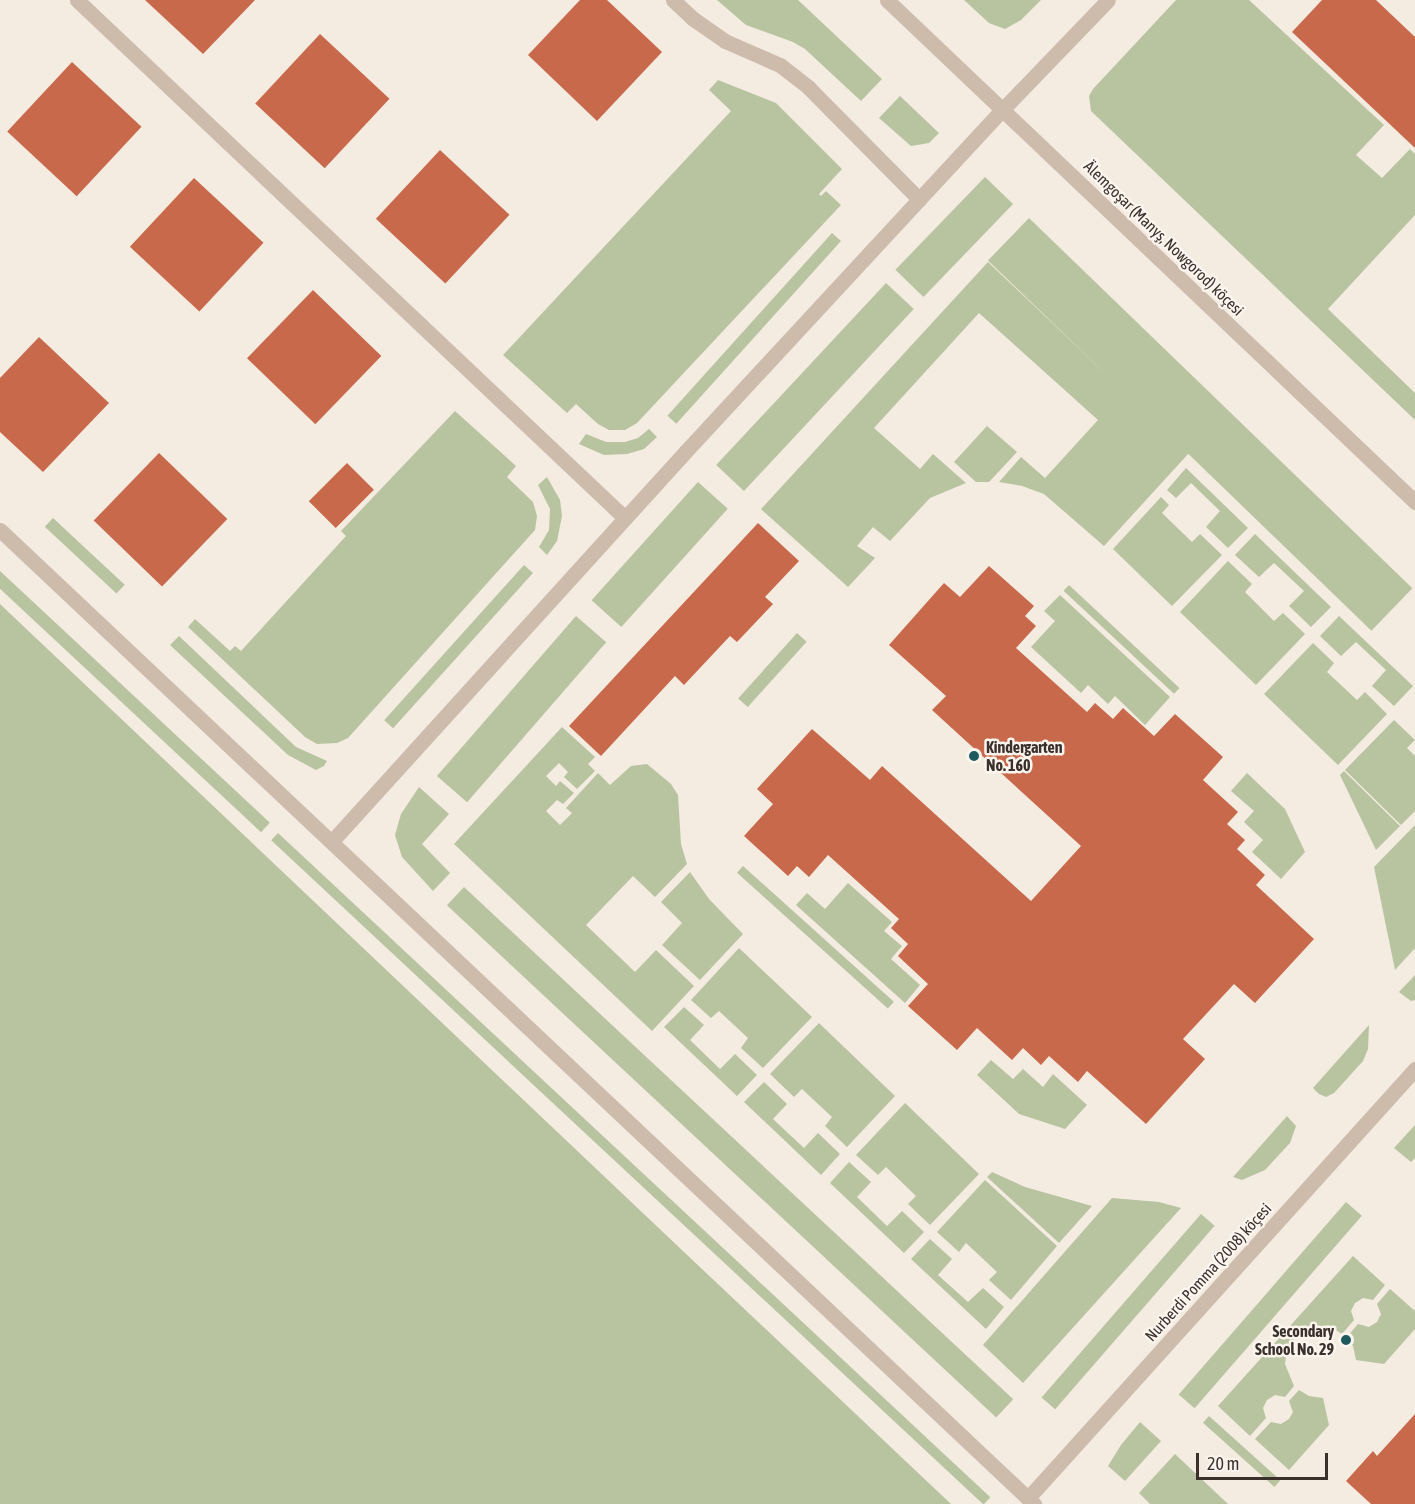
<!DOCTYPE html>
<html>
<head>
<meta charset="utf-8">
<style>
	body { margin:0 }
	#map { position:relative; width:1415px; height:1504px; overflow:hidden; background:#f4ebe1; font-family:"Asap Condensed",sans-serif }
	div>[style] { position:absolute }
	.green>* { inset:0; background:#b8c4a0; transform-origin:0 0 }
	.building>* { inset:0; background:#c8694b; transform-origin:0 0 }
	.street>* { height:15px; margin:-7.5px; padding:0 7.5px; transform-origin:7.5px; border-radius:7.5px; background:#cdbbac }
	.dots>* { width:16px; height:16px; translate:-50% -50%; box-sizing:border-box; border:3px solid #fbf5ee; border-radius:50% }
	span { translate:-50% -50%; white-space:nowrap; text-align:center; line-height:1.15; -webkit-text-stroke:5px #fbf5ee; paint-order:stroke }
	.street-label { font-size:16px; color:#3b302b }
	.poi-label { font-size:16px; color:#3b302b; font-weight:700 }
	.left { translate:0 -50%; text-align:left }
	.right { translate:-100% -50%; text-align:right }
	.scale { position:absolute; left:1196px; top:1453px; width:132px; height:27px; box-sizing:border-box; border:3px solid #3b302b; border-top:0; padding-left:8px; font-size:18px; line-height:21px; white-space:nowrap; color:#3b302b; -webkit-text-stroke:4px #fbf5ee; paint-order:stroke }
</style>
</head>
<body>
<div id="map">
	<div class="green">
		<div style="clip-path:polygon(717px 0,798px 0,882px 79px,861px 101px,805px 49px,793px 42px,746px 25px)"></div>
		<div style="clip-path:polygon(964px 0,1041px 0,1021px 20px,1005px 29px,989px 23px)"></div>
		<div style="clip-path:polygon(1176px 0,1249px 0,1384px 125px,1356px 155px,1382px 178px,1410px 149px,1415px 154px,1415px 215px,1328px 309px,1415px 393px,1415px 420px,1091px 111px,1089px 96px,1093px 89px)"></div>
		<div style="clip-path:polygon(718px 80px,776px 103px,842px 169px,819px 194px,821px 196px,826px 191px,841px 205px,637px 423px,625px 430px,609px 430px,598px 424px,576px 404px,567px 413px,503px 355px,731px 111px,709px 90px)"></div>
		<div style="clip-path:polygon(900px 96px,939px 133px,929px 143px,911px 146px,879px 118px)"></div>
		<div style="left:985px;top:177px;width:39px;height:129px;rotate:44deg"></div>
		<div style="left:1029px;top:218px;width:533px;height:59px;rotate:44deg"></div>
		<div style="left:832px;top:233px;width:12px;height:246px;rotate:42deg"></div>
		<div style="clip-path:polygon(988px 262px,1189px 453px,1104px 546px,1044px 494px,1022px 486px,999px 482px,1021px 457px,1045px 478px,1098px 420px,979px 313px,874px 428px,920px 469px,933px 454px,966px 483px,930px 498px,890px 541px,873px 527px,857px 546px,875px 558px,848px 587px,761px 509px)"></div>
		<div style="left:886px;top:283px;width:38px;height:249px;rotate:43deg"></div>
		<div style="clip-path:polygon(455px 411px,516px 466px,507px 477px,533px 502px,537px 516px,535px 530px,348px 738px,337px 743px,317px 744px,305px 737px,188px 627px,195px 619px,230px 651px,235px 646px,241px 651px,346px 536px,341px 531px)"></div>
		<div style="clip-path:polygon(987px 426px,1017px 452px,989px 482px,976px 482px,954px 462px)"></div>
		<div style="clip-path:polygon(649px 429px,657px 437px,644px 449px,627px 454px,604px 455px,579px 444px,586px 434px,606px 442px,625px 442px,638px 438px)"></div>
		<div style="clip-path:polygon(1186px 468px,1248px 528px,1228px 548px,1206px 527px,1220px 511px,1191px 483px,1176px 498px,1167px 490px)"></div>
		<div style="clip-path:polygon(547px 477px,560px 500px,562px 516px,557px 541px,547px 555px,539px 547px,549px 530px,550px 509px,538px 485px)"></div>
		<div style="left:698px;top:482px;width:40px;height:159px;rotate:42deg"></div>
		<div style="clip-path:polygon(1161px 497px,1169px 505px,1162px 513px,1192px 542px,1200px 534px,1222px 555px,1172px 606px,1113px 549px)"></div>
		<div style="left:53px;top:518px;width:98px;height:12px;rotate:43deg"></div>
		<div style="clip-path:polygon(1255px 534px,1331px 607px,1311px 627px,1289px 606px,1304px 591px,1274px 563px,1259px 577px,1235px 555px)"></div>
		<div style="clip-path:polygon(1228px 561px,1252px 584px,1245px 592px,1274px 621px,1283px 613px,1305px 634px,1256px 685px,1180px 612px)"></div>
		<div style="left:524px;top:565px;width:12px;height:209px;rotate:42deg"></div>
		<div style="left:0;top:571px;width:369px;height:13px;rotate:43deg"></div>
		<div style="left:1069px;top:585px;width:151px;height:8px;rotate:43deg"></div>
		<div style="clip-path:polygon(1060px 595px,1170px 697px,1145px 725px,1115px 696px,1108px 704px,1088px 685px,1081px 693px,1031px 647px,1055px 621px,1044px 611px)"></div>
		<div style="clip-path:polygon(0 604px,684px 1252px,951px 1504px,0 1504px)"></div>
		<div style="left:576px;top:616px;width:40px;height:212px;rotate:41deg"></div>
		<div style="clip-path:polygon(1339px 616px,1413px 686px,1394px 706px,1372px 686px,1386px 670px,1356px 642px,1341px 656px,1320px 636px)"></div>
		<div style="left:797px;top:633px;width:13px;height:88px;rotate:42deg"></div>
		<div style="clip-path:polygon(179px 636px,296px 747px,327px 761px,324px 766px,316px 770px,288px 755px,170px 645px)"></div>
		<div style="clip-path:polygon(1313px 643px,1334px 663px,1327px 672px,1357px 700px,1365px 692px,1387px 714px,1338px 765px,1264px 694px)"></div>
		<div style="clip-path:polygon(1394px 720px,1415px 740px,1407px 748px,1415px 756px,1415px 811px,1401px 825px,1345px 770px)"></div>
		<div style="clip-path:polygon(562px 727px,595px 757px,588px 764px,595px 771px,577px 789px,564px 777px,568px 772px,559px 763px,546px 776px,556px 786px,560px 781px,574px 793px,563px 804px,557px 800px,546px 811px,560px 825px,572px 813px,566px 808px,598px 773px,610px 785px,631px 766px,647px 764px,671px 784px,678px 795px,681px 844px,687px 864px,655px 897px,633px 876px,586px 925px,635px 972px,656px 950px,694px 986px,652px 1031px,454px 844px)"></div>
		<div style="clip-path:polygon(1344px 771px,1400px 826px,1376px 850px,1340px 775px)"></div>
		<div style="clip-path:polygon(1247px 773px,1285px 809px,1305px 852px,1281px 879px,1252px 852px,1263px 840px,1244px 822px,1254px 811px,1231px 791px)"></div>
		<div style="clip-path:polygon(419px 787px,449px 814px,422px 844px,450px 873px,433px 891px,402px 857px,395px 835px,401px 814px)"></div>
		<div style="clip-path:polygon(1415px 825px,1415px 948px,1395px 970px,1374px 867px)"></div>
		<div style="left:278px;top:833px;width:974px;height:10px;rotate:43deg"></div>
		<div style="left:743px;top:866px;width:203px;height:9px;rotate:42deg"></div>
		<div style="clip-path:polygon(690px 872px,709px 899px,743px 934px,700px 980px,662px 945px,682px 923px,661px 902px)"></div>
		<div style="clip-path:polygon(848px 883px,892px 922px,884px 931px,902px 946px,891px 959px,920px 985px,905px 1003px,796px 905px,807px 893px,825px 909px)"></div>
		<div style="left:464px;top:887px;width:751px;height:25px;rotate:43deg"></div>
		<div style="clip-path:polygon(739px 948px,812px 1017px,763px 1068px,741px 1048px,748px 1038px,719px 1011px,711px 1018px,691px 1000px)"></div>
		<div style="clip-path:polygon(1415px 975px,1415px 1000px,1411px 1001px,1399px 992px)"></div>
		<div style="clip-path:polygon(684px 1007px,704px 1025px,690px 1040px,720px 1069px,735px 1054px,757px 1075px,737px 1096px,664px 1027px)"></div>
		<div style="clip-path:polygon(819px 1023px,895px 1096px,847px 1147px,825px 1126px,832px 1117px,802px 1089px,794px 1097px,770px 1074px)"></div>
		<div style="clip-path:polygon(1369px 1025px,1368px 1049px,1363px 1061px,1334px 1093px,1326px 1097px,1319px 1094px,1313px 1088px)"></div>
		<div style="clip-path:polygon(991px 1060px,1013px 1079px,1023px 1069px,1043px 1087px,1053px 1074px,1087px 1105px,1065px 1129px,1019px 1114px,977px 1075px)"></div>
		<div style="clip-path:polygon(764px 1082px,787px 1104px,773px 1119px,804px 1148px,818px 1133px,840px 1154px,821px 1175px,744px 1102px)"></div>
		<div style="clip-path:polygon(905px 1103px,979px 1174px,930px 1225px,908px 1204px,916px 1196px,886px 1167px,878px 1175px,856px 1155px)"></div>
		<div style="clip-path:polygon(1287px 1116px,1296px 1126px,1290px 1143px,1265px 1170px,1242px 1180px,1233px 1177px)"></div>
		<div style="clip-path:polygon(1415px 1125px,1415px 1158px,1411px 1162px,1394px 1148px)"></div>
		<div style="clip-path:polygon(849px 1162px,871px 1182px,857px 1197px,887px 1226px,902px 1211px,924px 1232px,904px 1253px,830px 1183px)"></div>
		<div style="clip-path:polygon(992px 1172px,1025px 1187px,1092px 1206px,1059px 1243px,987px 1177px)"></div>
		<div style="clip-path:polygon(985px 1180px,1057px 1246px,1011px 1300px,989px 1280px,997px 1272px,966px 1243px,959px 1252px,937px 1232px)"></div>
		<div style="clip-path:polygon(1112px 1198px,1159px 1202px,1181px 1208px,1023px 1383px,983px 1345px)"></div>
		<div style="left:1346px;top:1202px;width:21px;height:255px;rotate:41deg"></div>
		<div style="left:1201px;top:1214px;width:18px;height:243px;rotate:41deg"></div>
		<div style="clip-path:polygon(930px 1239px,952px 1259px,938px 1275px,968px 1302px,983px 1288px,1004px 1307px,986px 1329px,911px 1259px)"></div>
		<div style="clip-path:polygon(1353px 1256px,1385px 1285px,1373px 1300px,1363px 1298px,1355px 1303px,1351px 1311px,1354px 1320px,1342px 1334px,1333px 1328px,1319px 1326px,1305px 1329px,1294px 1338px,1287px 1350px,1285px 1364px,1294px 1386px,1285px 1397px,1275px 1395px,1267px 1400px,1263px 1408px,1266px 1418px,1250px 1436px,1218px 1406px)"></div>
		<div style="clip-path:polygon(1390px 1289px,1415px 1311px,1415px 1329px,1384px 1364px,1356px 1360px,1353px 1346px,1346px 1338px,1358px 1324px,1369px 1327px,1377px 1322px,1381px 1314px,1377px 1304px)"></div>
		<div style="clip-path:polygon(1299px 1390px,1309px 1396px,1323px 1398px,1329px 1425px,1289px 1470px,1255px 1439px,1271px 1422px,1281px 1424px,1289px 1419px,1293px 1412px,1289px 1401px)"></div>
		<div style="left:1209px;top:1416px;width:96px;height:9px;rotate:42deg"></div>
		<div style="clip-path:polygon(1140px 1422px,1161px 1441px,1125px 1481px,1108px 1466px,1121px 1445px)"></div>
		<div style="clip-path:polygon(1175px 1454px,1228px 1504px,1150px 1504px,1139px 1493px)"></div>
	</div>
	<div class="building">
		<div style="clip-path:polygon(145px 0,255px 0,203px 54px)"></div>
		<div style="clip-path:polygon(580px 0,607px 0,662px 52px,597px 121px,528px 55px)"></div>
		<div style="clip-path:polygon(1322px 0,1376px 0,1415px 37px,1415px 148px,1292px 32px)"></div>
		<div style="left:320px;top:34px;width:95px;height:95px;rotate:43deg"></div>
		<div style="left:72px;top:62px;width:95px;height:95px;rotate:43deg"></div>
		<div style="left:440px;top:150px;width:95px;height:94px;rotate:43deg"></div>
		<div style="left:194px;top:178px;width:95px;height:94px;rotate:43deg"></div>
		<div style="left:313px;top:290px;width:95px;height:95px;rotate:44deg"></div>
		<div style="clip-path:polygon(39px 337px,109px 403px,43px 472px,0 432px,0 378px)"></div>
		<div style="left:159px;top:453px;width:95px;height:94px;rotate:44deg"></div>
		<div style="left:347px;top:463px;width:38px;height:54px;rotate:45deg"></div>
		<div style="clip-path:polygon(758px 523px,799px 561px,765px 597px,773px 604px,737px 642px,730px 636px,684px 685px,675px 676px,601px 756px,569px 726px)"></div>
		<div style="clip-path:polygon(989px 566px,1034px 606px,1025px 616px,1036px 626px,1016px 648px,1087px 712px,1095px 703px,1113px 719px,1123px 708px,1154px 736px,1175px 714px,1223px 757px,1203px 780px,1238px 812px,1227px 824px,1245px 840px,1237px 849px,1265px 875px,1256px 885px,1314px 939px,1255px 1003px,1234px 984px,1183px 1039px,1205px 1059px,1146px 1124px,1087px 1071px,1078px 1082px,1049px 1056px,1041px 1065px,1023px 1048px,1012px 1060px,977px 1028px,957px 1050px,908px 1006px,928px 984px,898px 956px,908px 944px,891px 928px,899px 919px,828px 855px,809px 877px,797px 866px,788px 876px,744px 836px,773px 804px,757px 789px,812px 729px,870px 780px,882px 766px,1031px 901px,1081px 846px,932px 710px,946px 696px,889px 645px,944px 583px,960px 597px)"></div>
		<div style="clip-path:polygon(1415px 1414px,1415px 1504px,1371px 1504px,1346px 1481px,1373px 1451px,1377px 1456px)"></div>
	</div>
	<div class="street">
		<div style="left:77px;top:0;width:754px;rotate:43.39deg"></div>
		<div style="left:673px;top:0;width:26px;rotate:43deg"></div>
		<div style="left:692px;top:18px;width:40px;rotate:34.9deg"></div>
		<div style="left:725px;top:41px;width:60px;rotate:23.6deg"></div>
		<div style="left:780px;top:65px;width:36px;rotate:38deg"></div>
		<div style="left:808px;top:87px;width:158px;rotate:45.3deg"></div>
		<div style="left:887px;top:0;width:729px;rotate:43.55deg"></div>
		<div style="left:0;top:530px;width:1421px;rotate:43.29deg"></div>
		<div style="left:333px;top:840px;width:525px;rotate:-47.78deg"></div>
		<div style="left:686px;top:451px;width:466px;rotate:-47.2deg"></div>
		<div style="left:1003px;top:109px;width:151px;rotate:-46.1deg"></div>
		<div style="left:1028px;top:1498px;width:578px;rotate:-47.95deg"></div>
	</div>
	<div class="dots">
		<div style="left:974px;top:756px;background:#1f5a5e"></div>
		<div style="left:1346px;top:1340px;background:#1f5a5e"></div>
	</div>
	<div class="street-label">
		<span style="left:1164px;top:238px;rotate:44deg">Älemgoşar (Manyş, Nowgorod) köçesi</span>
		<span style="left:1208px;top:1272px;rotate:-48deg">Nurberdi Pomma (2008) köçesi</span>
	</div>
	<div class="poi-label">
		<span class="left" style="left:986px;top:756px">Kindergarten<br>No. 160</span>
		<span class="right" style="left:1334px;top:1340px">Secondary<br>School No. 29</span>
	</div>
	<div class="scale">20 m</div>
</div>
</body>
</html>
